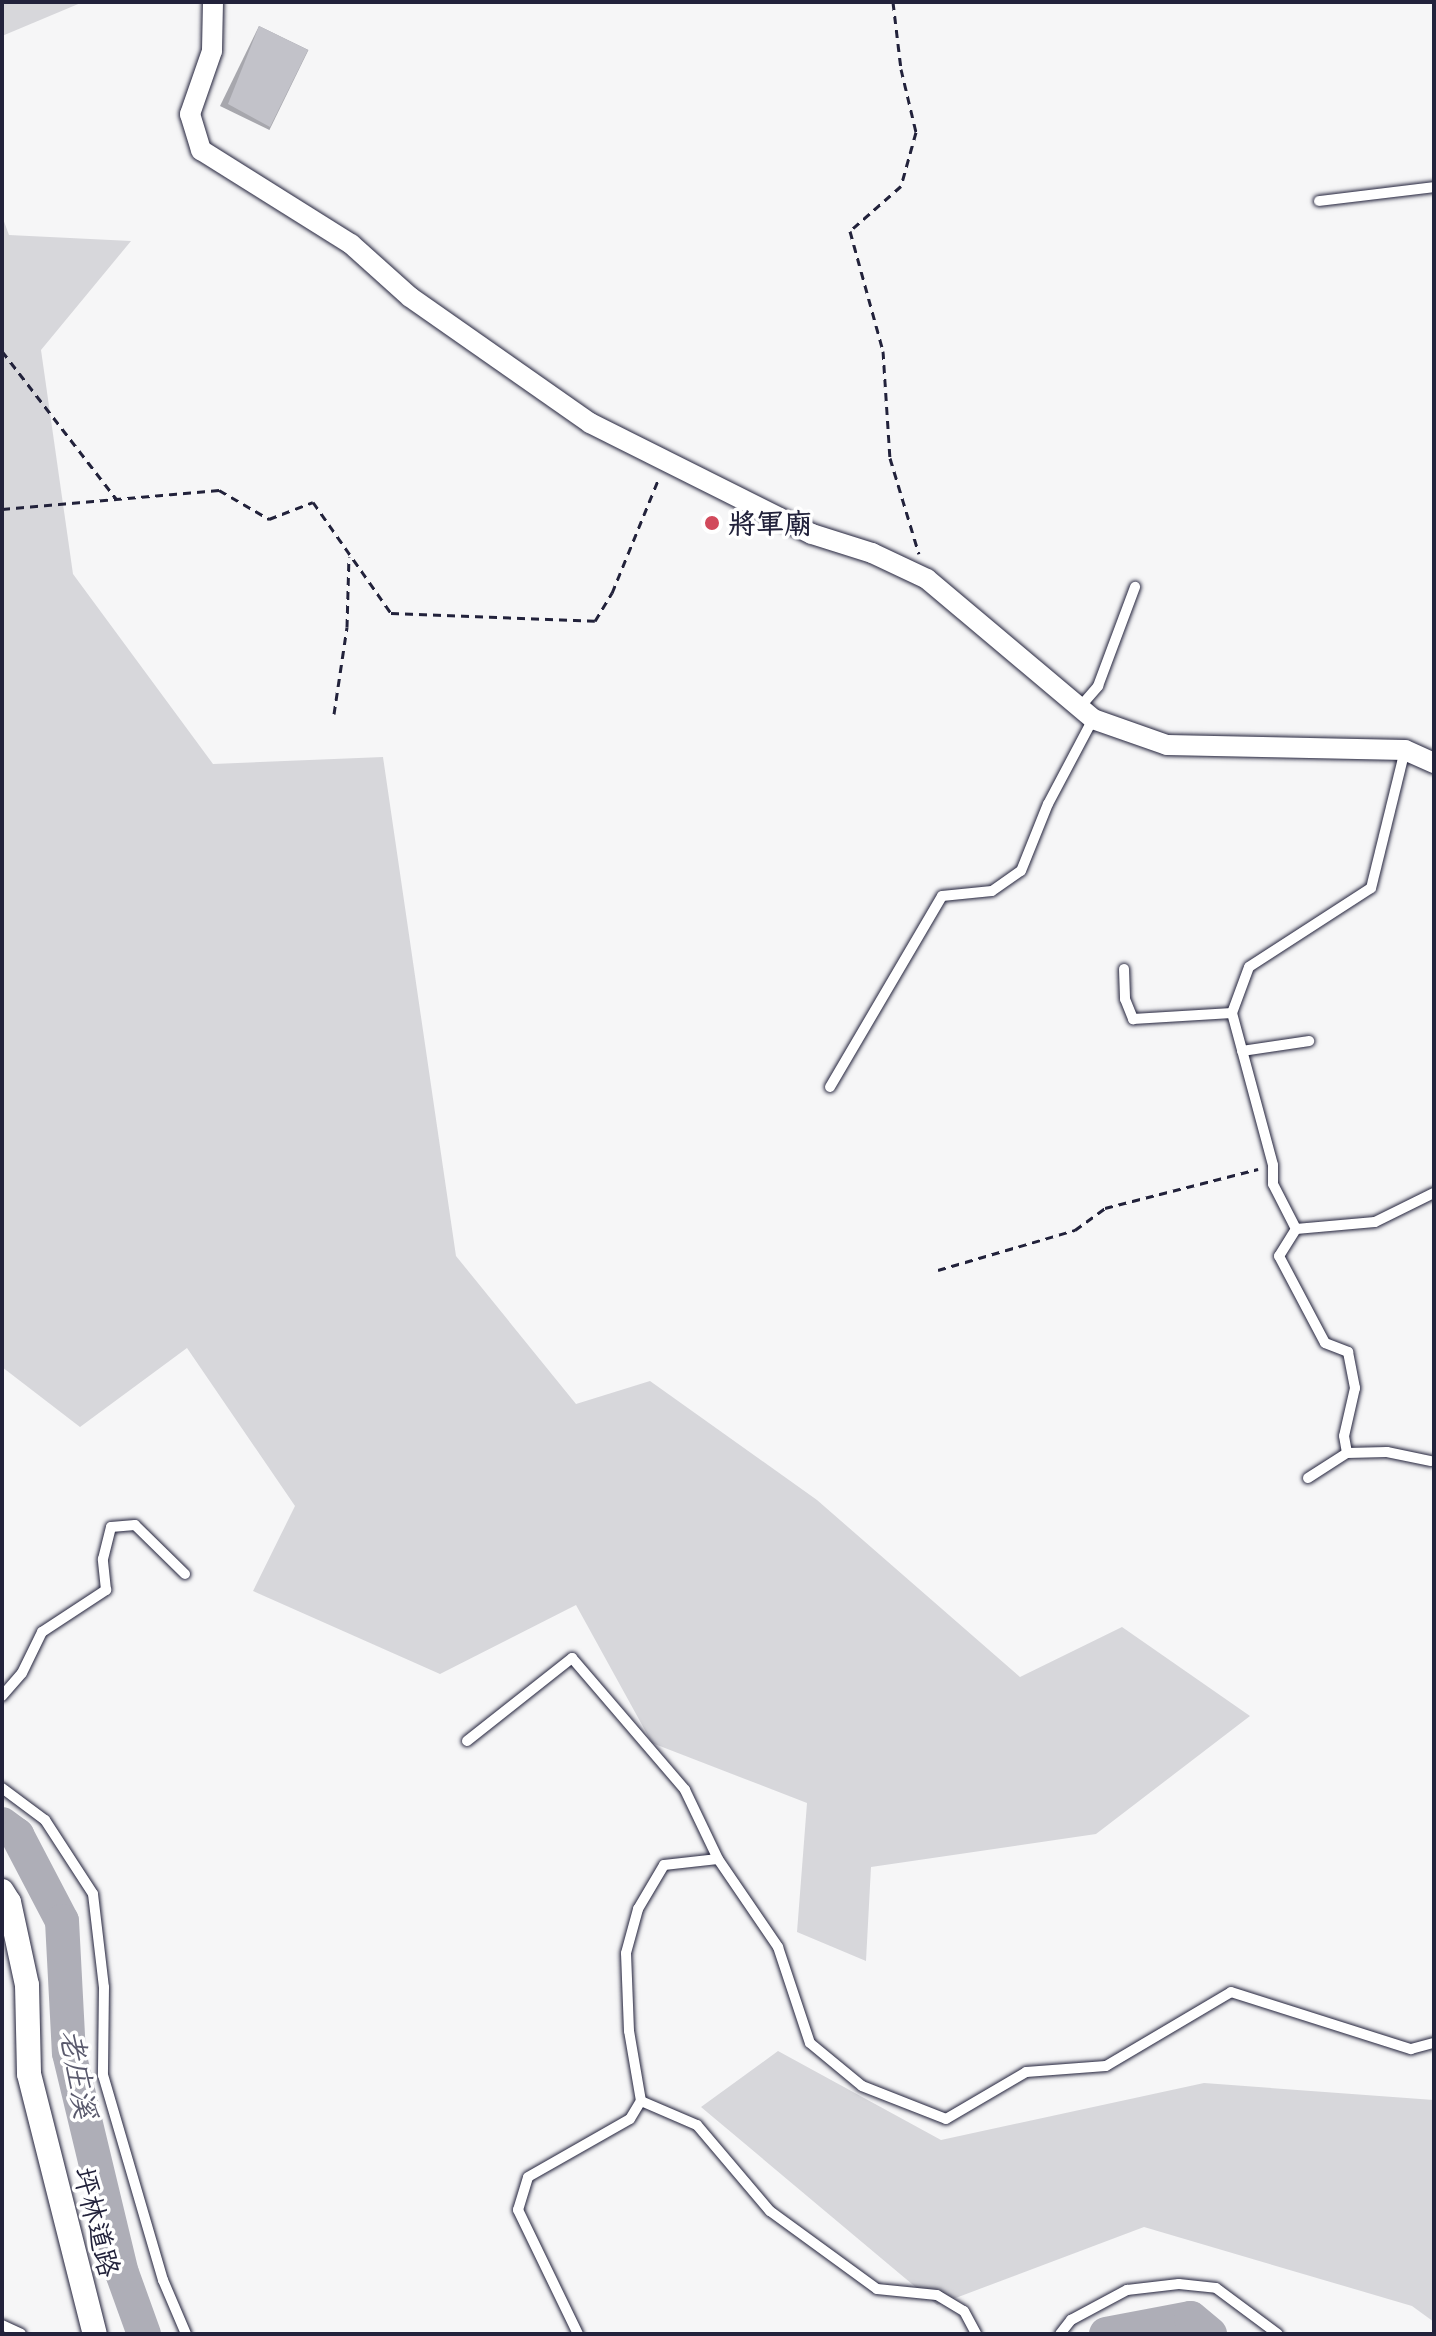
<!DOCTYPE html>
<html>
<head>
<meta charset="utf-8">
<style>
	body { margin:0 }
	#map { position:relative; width:1436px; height:2336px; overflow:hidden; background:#f6f6f7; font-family:"Shantell Sans","LXGW WenKai TC",sans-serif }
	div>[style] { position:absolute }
	.green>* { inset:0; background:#d7d7db }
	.river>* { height:34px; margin:-17px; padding:0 17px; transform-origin:17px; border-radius:17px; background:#aeaeb7 }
	.path>* { height:3px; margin-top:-1.5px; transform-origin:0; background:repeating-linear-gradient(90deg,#22223b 0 8px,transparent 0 14px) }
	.roads { filter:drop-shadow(0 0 2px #22223b) drop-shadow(0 0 2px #22223b) }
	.service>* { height:10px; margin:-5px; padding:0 5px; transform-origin:5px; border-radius:5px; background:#fff }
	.minor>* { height:20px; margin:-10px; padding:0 10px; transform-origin:10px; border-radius:10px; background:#fff }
	.tertiary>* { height:24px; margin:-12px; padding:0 12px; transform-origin:12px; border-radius:12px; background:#fff }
	.wall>* { inset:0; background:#a7a7ad; transform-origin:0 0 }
	.building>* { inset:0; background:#c2c2c9 }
	.dots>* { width:22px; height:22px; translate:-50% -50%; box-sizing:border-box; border:4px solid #fff; border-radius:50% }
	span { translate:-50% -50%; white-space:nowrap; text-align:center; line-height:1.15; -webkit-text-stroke:7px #fff; paint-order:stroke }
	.poi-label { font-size:28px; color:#22223b; font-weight:700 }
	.left { translate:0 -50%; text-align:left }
	.street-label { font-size:28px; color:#22223b }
	.water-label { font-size:30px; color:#5a5a6d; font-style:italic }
	.frame { position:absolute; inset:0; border:4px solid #22223b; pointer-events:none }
</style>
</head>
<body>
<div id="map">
	<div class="green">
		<div style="clip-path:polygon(2px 2px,83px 2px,2px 36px)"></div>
		<div style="clip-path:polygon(2px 216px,9px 235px,131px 241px,41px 350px,73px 574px,213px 764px,383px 757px,456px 1256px,576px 1404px,650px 1381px,817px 1500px,1020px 1677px,1122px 1627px,1250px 1716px,1096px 1834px,871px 1867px,866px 1961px,797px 1932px,807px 1803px,652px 1743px,576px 1605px,440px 1674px,253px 1591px,295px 1506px,187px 1348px,80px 1427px,2px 1367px)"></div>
		<div style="clip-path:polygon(778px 2051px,941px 2140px,1204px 2083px,1434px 2100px,1434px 2322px,1412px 2306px,1144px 2227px,937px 2305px,701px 2107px)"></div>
	</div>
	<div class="river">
		<div style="left:2px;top:1824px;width:19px;rotate:36deg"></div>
		<div style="left:17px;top:1835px;width:97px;rotate:62.4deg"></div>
		<div style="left:62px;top:1921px;width:132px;rotate:87deg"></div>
		<div style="left:69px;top:2053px;width:226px;rotate:76.5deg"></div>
		<div style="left:122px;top:2273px;width:65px;rotate:70.2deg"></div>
		<div style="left:1106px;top:2334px;width:86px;rotate:-10.7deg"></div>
		<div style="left:1191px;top:2318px;width:25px;rotate:40deg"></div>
	</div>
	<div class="path">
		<div style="left:893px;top:2px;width:67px;rotate:83.2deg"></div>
		<div style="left:901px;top:69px;width:65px;rotate:76.6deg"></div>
		<div style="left:916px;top:132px;width:56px;rotate:105.5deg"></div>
		<div style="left:901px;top:186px;width:68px;rotate:138.6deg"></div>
		<div style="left:850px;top:231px;width:124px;rotate:74.6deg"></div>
		<div style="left:883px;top:351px;width:107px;rotate:86.3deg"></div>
		<div style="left:890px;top:458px;width:100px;rotate:73.2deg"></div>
		<div style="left:2px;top:351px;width:188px;rotate:52.3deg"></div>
		<div style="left:2px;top:509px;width:218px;rotate:-5deg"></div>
		<div style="left:219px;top:490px;width:58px;rotate:30.1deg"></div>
		<div style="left:269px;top:519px;width:47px;rotate:-21.1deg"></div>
		<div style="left:313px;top:502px;width:136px;rotate:54.9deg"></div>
		<div style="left:391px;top:613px;width:204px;rotate:2.2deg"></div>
		<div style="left:595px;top:621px;width:33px;rotate:-59deg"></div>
		<div style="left:612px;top:593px;width:122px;rotate:-67.8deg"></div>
		<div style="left:334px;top:714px;width:88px;rotate:-81.5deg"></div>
		<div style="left:347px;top:627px;width:70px;rotate:-88.4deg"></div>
		<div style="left:938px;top:1270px;width:143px;rotate:-16.3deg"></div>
		<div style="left:1075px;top:1230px;width:37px;rotate:-36deg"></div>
		<div style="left:1105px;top:1208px;width:158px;rotate:-14.3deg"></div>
	</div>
	<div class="roads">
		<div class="service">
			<div style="left:1319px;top:201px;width:116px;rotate:-6.9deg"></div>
			<div style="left:1080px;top:707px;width:28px;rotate:-49deg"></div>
			<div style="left:1098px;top:686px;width:106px;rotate:-69.5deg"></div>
			<div style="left:1405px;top:750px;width:142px;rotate:103.8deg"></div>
			<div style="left:1371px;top:888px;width:145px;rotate:147.1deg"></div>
			<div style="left:1249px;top:967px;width:49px;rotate:110.3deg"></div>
			<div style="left:1232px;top:1013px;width:157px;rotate:74.9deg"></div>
			<div style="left:1273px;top:1165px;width:19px;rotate:90deg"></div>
			<div style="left:1273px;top:1184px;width:51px;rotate:62.9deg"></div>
			<div style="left:1296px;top:1229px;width:79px;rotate:-5.1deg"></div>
			<div style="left:1375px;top:1222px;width:66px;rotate:-26.2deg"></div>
			<div style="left:1124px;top:969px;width:30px;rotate:88deg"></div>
			<div style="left:1125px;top:999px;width:22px;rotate:68deg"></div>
			<div style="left:1133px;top:1019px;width:99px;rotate:-3.5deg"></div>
			<div style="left:1242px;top:1051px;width:68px;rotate:-8.5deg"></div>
			<div style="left:830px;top:1087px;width:221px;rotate:-59.6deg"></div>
			<div style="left:942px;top:896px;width:50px;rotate:-5.7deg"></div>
			<div style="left:992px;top:891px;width:35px;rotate:-35deg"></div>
			<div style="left:1021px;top:871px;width:72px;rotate:-68.1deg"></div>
			<div style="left:1048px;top:804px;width:96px;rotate:-62.1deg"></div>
			<div style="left:1296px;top:1229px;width:32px;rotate:122deg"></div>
			<div style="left:1279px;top:1256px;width:98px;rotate:62.1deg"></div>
			<div style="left:1325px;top:1343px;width:25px;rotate:21deg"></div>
			<div style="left:1348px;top:1352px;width:37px;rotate:79deg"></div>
			<div style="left:1355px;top:1388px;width:49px;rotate:102.9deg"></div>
			<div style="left:1344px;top:1436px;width:17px;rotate:80deg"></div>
			<div style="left:1308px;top:1478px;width:46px;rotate:-32.7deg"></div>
			<div style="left:1347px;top:1453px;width:40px;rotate:-1.4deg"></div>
			<div style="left:1387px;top:1452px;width:45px;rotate:11.6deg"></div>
			<div style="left:2px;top:1696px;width:30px;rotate:-49deg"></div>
			<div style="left:22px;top:1673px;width:46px;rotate:-64deg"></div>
			<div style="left:42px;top:1632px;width:77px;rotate:-33.3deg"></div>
			<div style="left:106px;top:1590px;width:31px;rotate:-96deg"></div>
			<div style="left:103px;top:1559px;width:33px;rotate:-76deg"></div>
			<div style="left:111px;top:1527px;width:24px;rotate:-5deg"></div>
			<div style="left:135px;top:1525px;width:70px;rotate:44.4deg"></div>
			<div style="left:467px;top:1741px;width:134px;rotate:-38.3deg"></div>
			<div style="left:572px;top:1658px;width:174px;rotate:49.4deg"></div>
			<div style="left:685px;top:1790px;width:76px;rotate:64.4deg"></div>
			<div style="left:2px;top:1788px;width:54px;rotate:36.7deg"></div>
			<div style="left:45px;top:1820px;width:88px;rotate:57deg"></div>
			<div style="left:93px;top:1894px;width:94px;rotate:83.3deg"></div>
			<div style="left:104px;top:1987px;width:88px;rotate:90.7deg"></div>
			<div style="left:103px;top:2075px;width:214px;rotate:73.7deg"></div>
			<div style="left:163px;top:2280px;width:59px;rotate:66.9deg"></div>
			<div style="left:641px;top:2101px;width:61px;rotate:23.2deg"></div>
			<div style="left:697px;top:2125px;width:113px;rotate:49.7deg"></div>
			<div style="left:770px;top:2211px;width:132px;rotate:36.1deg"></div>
			<div style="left:877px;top:2289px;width:60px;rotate:5.7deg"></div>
			<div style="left:937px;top:2295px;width:31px;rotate:31deg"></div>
			<div style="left:964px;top:2311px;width:26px;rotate:62deg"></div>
			<div style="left:2px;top:2325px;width:21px;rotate:25deg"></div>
			<div style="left:578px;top:2334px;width:138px;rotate:-115.8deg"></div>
			<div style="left:518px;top:2210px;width:34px;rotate:-73deg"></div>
			<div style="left:528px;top:2177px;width:117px;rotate:-29.6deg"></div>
			<div style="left:630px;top:2119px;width:21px;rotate:-59deg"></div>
			<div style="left:641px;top:2101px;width:71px;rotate:-99.7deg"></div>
			<div style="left:629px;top:2031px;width:78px;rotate:-92.2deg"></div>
			<div style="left:626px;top:1953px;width:46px;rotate:-74.7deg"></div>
			<div style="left:638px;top:1909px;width:51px;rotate:-59.4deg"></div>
			<div style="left:664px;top:1865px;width:54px;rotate:-6.3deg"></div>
			<div style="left:718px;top:1859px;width:107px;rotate:55.7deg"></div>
			<div style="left:778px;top:1947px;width:101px;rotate:71.6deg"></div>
			<div style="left:810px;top:2043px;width:67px;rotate:39.6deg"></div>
			<div style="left:862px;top:2086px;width:90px;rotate:21.4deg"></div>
			<div style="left:946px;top:2119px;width:93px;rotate:-30.4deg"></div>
			<div style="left:1026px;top:2072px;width:80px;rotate:-4.3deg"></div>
			<div style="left:1106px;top:2066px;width:145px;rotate:-30.6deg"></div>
			<div style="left:1231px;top:1992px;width:189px;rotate:17.6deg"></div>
			<div style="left:1411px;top:2049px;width:24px;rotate:-15deg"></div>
			<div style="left:1060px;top:2334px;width:18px;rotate:-52deg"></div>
			<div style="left:1071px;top:2320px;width:64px;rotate:-28.2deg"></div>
			<div style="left:1127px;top:2290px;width:52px;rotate:-6.6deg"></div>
			<div style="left:1179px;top:2284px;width:37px;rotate:6deg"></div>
			<div style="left:1216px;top:2288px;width:77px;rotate:36.6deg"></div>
		</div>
		<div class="minor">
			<div style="left:213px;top:2px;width:49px;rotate:91.2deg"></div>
			<div style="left:212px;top:51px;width:67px;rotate:109.2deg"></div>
			<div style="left:190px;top:114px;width:38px;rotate:73deg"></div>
			<div style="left:201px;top:150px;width:177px;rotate:32.1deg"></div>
			<div style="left:351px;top:244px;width:79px;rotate:41.9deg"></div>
			<div style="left:410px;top:297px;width:220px;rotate:35deg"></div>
			<div style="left:590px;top:423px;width:248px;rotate:26.6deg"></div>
			<div style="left:812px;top:534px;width:63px;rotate:17.6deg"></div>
			<div style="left:872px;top:553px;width:61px;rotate:25.3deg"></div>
			<div style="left:927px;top:579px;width:217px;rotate:40.1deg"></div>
			<div style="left:1093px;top:719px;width:78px;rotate:19.4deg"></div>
			<div style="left:1167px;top:745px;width:238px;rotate:1.2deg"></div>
			<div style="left:1405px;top:750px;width:32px;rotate:24deg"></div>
		</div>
		<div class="tertiary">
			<div style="left:2px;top:1891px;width:13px;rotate:58deg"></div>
			<div style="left:9px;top:1902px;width:85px;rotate:77.8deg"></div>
			<div style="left:27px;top:1985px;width:89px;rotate:88.7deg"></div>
			<div style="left:29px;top:2074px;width:268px;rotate:75.8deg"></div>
		</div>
	</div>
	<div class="wall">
		<div style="left:259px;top:26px;width:55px;height:89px;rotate:26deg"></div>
	</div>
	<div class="building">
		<div style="clip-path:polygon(259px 26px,308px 50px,270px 127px,228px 104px)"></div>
	</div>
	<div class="dots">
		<div style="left:712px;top:523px;background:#d1495b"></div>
	</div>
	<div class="poi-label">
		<span class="left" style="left:728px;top:523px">將軍廟</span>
	</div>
	<div class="street-label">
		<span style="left:97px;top:2222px;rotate:76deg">坪林道路</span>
	</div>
	<div class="water-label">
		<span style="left:78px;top:2074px;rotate:80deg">老庄溪</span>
	</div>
	<div class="frame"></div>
</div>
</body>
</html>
